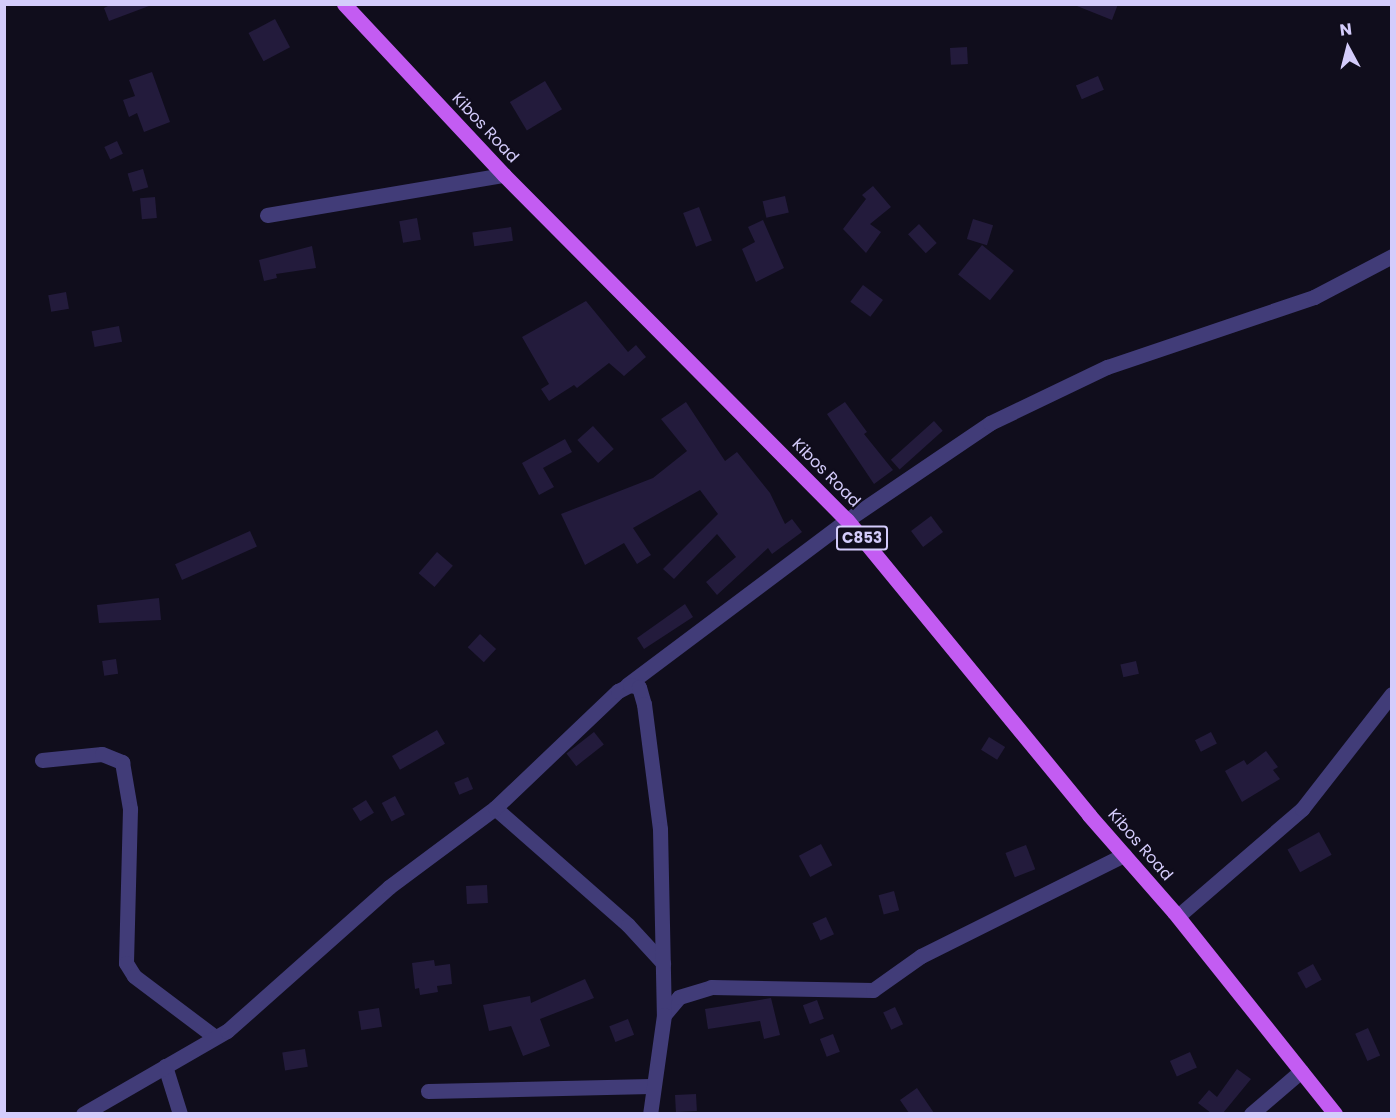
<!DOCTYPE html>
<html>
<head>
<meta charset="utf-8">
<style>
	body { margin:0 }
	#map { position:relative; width:1396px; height:1118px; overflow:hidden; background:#100d1c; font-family:Poppins,sans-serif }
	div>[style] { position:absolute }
	.building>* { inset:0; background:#231b3c; transform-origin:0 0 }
	.minor>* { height:15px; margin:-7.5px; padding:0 7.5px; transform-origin:7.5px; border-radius:7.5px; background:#413c78 }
	.major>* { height:15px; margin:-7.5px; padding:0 7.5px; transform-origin:7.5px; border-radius:7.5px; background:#c35cf2 }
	span { translate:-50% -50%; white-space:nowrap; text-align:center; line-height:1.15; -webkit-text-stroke:4.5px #100d1c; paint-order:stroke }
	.shield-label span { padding:2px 4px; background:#100d1c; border:2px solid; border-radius:4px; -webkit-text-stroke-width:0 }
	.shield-label { font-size:15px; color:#d4ccfb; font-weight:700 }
	.street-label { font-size:16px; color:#d4ccfb }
	.frame { position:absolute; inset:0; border:6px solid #d4ccfb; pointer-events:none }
	.north { position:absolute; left:1318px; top:18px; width:60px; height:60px; -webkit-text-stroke:4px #100d1c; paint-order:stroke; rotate:353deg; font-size:16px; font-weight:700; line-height:24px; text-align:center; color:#d4ccfb }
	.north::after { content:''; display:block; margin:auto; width:21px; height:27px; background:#d4ccfb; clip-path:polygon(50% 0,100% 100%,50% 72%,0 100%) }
</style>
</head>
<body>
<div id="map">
	<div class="building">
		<div style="clip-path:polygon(112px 4px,149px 4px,149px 6px,109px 21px,104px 8px)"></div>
		<div style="clip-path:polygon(1072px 4px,1118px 4px,1112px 20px)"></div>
		<div style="left:275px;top:19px;width:32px;height:30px;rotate:62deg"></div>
		<div style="left:967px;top:47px;width:17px;height:17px;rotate:87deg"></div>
		<div style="clip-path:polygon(152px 72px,170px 122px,144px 132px,137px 113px,129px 117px,123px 100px,135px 96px,129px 80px)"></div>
		<div style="left:1098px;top:76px;width:15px;height:24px;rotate:67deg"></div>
		<div style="left:545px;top:81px;width:33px;height:41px;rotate:59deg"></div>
		<div style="left:117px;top:141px;width:14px;height:14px;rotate:65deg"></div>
		<div style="left:143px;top:169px;width:19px;height:16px;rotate:74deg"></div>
		<div style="clip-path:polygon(873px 186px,891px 207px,870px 224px,881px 232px,866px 253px,843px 229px,866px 199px,862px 195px)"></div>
		<div style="left:785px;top:196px;width:17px;height:23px;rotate:77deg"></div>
		<div style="left:155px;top:197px;width:21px;height:15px;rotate:85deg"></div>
		<div style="left:699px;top:207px;width:36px;height:17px;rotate:69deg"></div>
		<div style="left:417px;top:218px;width:22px;height:18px;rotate:80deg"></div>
		<div style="left:973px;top:219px;width:21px;height:21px;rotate:17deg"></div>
		<div style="clip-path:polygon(763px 220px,784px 268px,756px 282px,742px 249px,755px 242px,748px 227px)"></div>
		<div style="left:919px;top:224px;width:26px;height:15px;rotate:47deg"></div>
		<div style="left:511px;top:227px;width:14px;height:39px;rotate:82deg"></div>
		<div style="left:982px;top:245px;width:41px;height:38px;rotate:39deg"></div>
		<div style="clip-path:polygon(312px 246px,316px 268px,276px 274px,277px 278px,264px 281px,259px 260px)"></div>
		<div style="left:863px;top:285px;width:25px;height:21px;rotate:37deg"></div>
		<div style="left:66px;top:292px;width:17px;height:18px;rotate:80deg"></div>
		<div style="clip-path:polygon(586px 301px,628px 352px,636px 345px,646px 357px,624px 376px,609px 363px,577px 388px,574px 385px,549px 401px,541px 389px,549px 384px,522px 337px)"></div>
		<div style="left:119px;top:326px;width:16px;height:28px;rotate:79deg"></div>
		<div style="clip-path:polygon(686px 402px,725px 461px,737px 452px,770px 493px,785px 524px,792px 519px,802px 532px,772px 554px,768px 548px,717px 595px,706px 582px,736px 557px,717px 534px,674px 579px,663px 569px,718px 514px,700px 490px,633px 528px,651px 555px,637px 564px,624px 543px,585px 565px,561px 514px,653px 478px,687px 451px,661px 419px)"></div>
		<div style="clip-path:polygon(845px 402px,867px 432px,864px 434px,893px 470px,874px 484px,827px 414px)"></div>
		<div style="left:934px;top:421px;width:13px;height:58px;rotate:48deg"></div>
		<div style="left:593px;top:426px;width:31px;height:21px;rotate:48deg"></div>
		<div style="clip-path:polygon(565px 439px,572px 452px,543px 468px,554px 487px,539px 495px,522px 463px)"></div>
		<div style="left:931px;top:516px;width:20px;height:25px;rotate:53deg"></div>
		<div style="left:250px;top:531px;width:17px;height:82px;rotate:66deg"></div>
		<div style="left:437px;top:552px;width:21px;height:28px;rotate:41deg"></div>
		<div style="clip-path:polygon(159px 598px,161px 620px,99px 623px,97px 605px)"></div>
		<div style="clip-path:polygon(685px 604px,693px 617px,644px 649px,637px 638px)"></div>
		<div style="left:480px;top:634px;width:22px;height:18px;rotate:43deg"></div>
		<div style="left:116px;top:659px;width:15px;height:14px;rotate:82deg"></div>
		<div style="left:1136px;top:661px;width:13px;height:16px;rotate:77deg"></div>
		<div style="left:437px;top:730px;width:16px;height:52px;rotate:60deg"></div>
		<div style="left:594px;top:732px;width:16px;height:35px;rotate:52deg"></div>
		<div style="left:1211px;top:732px;width:13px;height:18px;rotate:63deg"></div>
		<div style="left:989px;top:737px;width:19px;height:15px;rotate:32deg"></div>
		<div style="clip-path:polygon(1266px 751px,1278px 767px,1273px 770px,1280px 779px,1242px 802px,1225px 771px,1244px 760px,1247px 765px)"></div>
		<div style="left:468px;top:777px;width:13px;height:15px;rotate:67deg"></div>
		<div style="left:395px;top:796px;width:21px;height:15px;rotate:62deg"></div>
		<div style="left:366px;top:800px;width:15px;height:16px;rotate:58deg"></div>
		<div style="left:1319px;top:832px;width:26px;height:36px;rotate:61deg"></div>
		<div style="left:821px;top:844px;width:24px;height:25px;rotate:62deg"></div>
		<div style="left:1026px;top:845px;width:26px;height:22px;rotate:69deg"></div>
		<div style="left:487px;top:885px;width:18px;height:21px;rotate:87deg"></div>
		<div style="left:894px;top:891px;width:20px;height:16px;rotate:75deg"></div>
		<div style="left:826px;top:917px;width:19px;height:15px;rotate:65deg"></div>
		<div style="clip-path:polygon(434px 960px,435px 966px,450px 964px,452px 984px,437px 986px,438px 992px,420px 995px,419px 988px,415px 989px,412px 963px)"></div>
		<div style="left:1313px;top:964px;width:18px;height:18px;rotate:61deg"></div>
		<div style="clip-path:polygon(585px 979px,594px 998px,540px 1019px,550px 1046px,523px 1056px,511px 1026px,489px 1031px,483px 1005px,530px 996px,531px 1003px)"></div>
		<div style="clip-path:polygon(771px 998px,780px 1035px,764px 1039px,760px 1021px,708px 1029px,705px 1009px)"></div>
		<div style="left:817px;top:1000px;width:20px;height:15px;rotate:70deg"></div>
		<div style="left:895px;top:1007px;width:19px;height:13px;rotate:65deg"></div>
		<div style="left:379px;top:1008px;width:19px;height:21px;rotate:81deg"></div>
		<div style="left:628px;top:1019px;width:17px;height:20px;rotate:69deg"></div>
		<div style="left:1368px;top:1028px;width:30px;height:14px;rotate:66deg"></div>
		<div style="left:833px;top:1034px;width:19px;height:14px;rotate:69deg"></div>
		<div style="left:305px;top:1049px;width:18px;height:23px;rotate:81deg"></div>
		<div style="left:1190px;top:1052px;width:17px;height:22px;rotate:66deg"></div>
		<div style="clip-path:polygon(1237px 1069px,1251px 1079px,1223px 1113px,1211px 1113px,1198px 1103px,1209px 1090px,1217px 1097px)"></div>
		<div style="clip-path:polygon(917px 1088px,934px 1113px,909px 1113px,900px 1100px)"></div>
		<div style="left:696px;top:1094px;width:17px;height:21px;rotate:87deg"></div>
	</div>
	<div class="minor">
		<div style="left:267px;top:215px;width:240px;rotate:-9.6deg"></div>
		<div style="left:627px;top:685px;width:275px;rotate:-36.9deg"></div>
		<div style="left:847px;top:520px;width:173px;rotate:-34.1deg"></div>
		<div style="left:990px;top:423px;width:130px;rotate:-25.6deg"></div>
		<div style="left:1107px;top:367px;width:219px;rotate:-18.7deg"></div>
		<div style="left:1314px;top:297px;width:88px;rotate:-27.7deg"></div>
		<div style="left:42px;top:760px;width:60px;rotate:-5.7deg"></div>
		<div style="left:102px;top:754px;width:22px;rotate:22deg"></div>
		<div style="left:122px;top:762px;width:48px;rotate:80.3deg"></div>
		<div style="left:130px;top:809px;width:154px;rotate:91.5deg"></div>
		<div style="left:126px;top:963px;width:15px;rotate:58deg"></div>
		<div style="left:134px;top:976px;width:101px;rotate:37deg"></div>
		<div style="left:495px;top:808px;width:177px;rotate:41.3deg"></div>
		<div style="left:628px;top:925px;width:52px;rotate:47.4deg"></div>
		<div style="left:1178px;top:916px;width:164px;rotate:-40.8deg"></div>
		<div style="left:1302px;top:809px;width:146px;rotate:-52deg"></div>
		<div style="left:664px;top:1015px;width:23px;rotate:-50deg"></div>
		<div style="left:679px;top:997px;width:34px;rotate:-17deg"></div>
		<div style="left:711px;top:987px;width:162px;rotate:1.1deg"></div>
		<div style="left:873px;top:990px;width:59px;rotate:-35.3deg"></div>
		<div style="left:921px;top:956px;width:227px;rotate:-26.5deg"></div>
		<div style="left:165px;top:1066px;width:50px;rotate:72.6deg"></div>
		<div style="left:428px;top:1091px;width:223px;rotate:-1.3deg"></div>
		<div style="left:83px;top:1114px;width:166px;rotate:-30deg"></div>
		<div style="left:227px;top:1031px;width:217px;rotate:-41.6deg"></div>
		<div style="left:389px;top:887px;width:132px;rotate:-36.7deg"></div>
		<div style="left:495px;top:808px;width:170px;rotate:-43.6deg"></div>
		<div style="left:618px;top:691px;width:13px;rotate:-27deg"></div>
		<div style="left:630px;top:685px;width:9px;rotate:13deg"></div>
		<div style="left:639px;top:687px;width:18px;rotate:74deg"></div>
		<div style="left:644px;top:704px;width:126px;rotate:82.7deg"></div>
		<div style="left:660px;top:829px;width:186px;rotate:88.8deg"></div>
		<div style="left:664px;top:1015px;width:100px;rotate:98deg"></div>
		<div style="left:1251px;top:1114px;width:66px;rotate:-40.7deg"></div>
	</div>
	<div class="major">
		<div style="left:344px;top:4px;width:234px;rotate:46.9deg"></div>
		<div style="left:504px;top:175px;width:486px;rotate:45.2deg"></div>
		<div style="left:847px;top:520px;width:382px;rotate:50.6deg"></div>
		<div style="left:1089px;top:815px;width:129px;rotate:48.8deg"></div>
		<div style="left:1174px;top:912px;width:258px;rotate:51.4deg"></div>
	</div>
	<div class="shield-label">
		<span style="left:862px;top:538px">C853</span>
	</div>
	<div class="street-label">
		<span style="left:485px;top:128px;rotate:47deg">Kibos Road</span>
		<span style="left:826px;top:473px;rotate:45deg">Kibos Road</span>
		<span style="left:1140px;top:845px;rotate:49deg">Kibos Road</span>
	</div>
	<div class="frame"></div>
	<div class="north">N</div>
</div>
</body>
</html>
